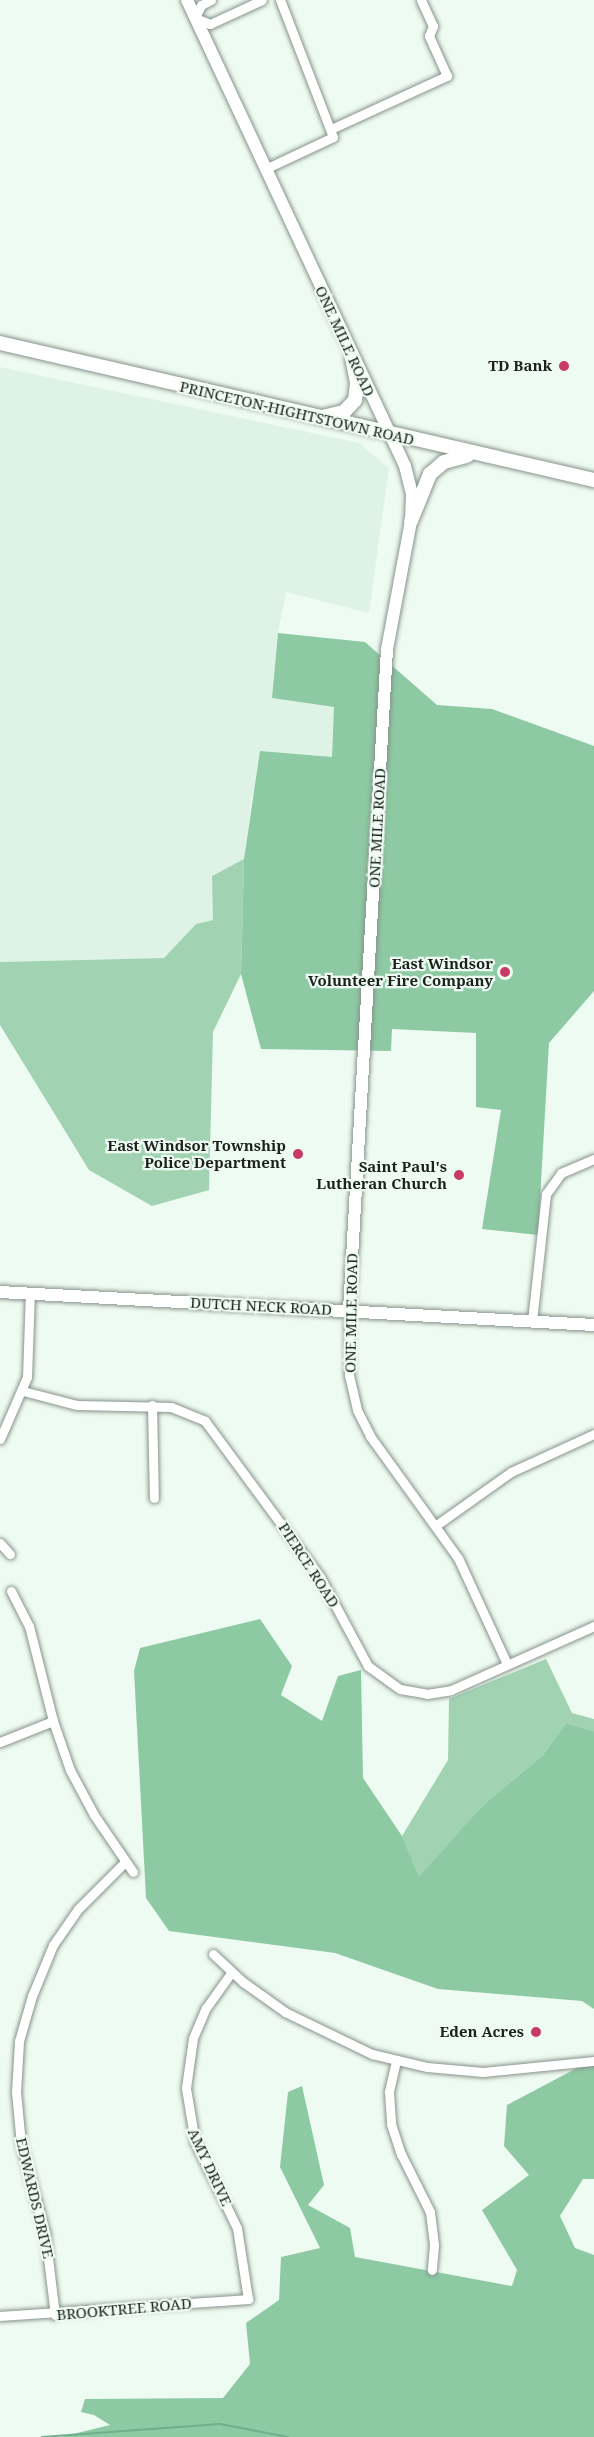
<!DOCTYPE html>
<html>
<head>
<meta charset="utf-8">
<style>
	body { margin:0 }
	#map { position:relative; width:594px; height:2437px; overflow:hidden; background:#eefbf2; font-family:"Noto Serif",serif }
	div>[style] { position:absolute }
	.built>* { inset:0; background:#def3e5 }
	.green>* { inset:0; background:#a1d3b3 }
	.forest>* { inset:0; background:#8dc9a3 }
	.stream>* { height:2px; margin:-1px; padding:0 1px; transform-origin:1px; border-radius:1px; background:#73ae8a }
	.roads { filter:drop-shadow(0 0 2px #87938b) drop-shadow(0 0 2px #87938b) }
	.minor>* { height:9px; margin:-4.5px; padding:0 4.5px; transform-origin:4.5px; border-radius:4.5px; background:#fff }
	.tertiary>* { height:12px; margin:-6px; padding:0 6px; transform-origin:6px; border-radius:6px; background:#fff }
	.secondary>* { height:14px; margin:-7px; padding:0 7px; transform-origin:7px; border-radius:7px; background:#fff }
	.dots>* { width:16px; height:16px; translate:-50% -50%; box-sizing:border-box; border:3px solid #eefbf2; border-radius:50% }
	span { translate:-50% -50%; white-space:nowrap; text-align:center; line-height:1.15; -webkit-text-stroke:4.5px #eefbf2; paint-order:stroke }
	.street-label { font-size:15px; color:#1c211e }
	.poi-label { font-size:15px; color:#1c211e; font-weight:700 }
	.right { translate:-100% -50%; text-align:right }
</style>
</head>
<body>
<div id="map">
	<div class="built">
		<div style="clip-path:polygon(0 367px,359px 443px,389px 468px,369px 613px,286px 592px,278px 633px,272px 698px,334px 707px,332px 757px,252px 795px,244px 859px,212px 876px,214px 920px,196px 924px,164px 958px,0 962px)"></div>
	</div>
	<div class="green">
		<div style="clip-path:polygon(244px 859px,241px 974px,213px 1032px,209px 1190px,152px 1206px,89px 1170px,0 1025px,0 962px,164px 958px,196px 924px,213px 920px,212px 876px)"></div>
		<div style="clip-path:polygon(546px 1659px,572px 1713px,594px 1719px,594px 1731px,566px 1723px,543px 1755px,483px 1805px,419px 1878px,402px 1836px,448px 1760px,449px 1699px)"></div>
	</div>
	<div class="forest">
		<div style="clip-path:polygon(278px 633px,365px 642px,437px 705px,492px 709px,594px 746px,594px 991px,549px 1043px,538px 1235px,482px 1229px,501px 1110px,476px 1107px,476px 1033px,392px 1029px,391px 1051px,261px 1049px,241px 974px,244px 859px,260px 751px,332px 757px,334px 707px,272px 698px)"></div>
		<div style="clip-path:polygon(260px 1619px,292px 1666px,281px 1695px,322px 1721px,338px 1676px,361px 1670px,363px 1778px,402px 1836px,419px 1877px,483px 1805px,543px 1755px,566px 1723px,594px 1731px,594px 2009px,582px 2001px,438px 1989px,335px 1953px,169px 1931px,146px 1898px,134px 1671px,140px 1648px)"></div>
		<div style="clip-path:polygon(594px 2059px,594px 2179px,583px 2179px,560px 2216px,575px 2248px,594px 2255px,594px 2437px,61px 2437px,110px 2425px,94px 2415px,81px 2412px,85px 2399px,223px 2398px,250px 2364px,246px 2323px,279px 2300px,281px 2257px,320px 2248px,280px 2167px,288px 2092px,302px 2086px,324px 2185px,308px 2205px,350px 2228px,355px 2257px,512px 2286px,517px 2270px,482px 2210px,529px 2175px,504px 2146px,507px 2105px)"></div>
	</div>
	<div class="stream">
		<div style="left:42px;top:2437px;width:178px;rotate:-4.2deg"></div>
		<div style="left:220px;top:2424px;width:69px;rotate:10.8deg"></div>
	</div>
	<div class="roads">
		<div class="minor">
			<div style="left:211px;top:0;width:11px;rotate:153deg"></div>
			<div style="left:201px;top:5px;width:14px;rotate:115deg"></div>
			<div style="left:195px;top:18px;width:16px;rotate:22deg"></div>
			<div style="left:210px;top:24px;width:57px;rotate:-24.8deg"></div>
			<div style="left:331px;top:129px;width:128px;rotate:-24.6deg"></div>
			<div style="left:447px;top:76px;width:44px;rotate:-114.2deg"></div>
			<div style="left:429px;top:36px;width:11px;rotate:-68deg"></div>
			<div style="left:433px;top:26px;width:29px;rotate:-115deg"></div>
			<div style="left:265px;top:169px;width:75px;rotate:-25.2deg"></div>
			<div style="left:333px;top:137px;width:147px;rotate:-111.1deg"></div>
			<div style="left:349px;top:1311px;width:64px;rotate:90deg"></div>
			<div style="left:349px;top:1375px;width:36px;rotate:77deg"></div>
			<div style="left:357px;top:1410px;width:29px;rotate:63deg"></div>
			<div style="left:370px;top:1436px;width:150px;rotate:54.2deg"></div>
			<div style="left:458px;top:1558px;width:117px;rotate:65.2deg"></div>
			<div style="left:532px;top:1321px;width:128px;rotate:-83.7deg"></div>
			<div style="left:546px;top:1194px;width:26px;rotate:-54deg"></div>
			<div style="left:561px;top:1173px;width:36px;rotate:-23deg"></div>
			<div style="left:23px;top:1391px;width:56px;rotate:14.5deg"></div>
			<div style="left:77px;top:1405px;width:94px;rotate:1.2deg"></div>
			<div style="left:171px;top:1407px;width:37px;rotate:22deg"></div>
			<div style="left:205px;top:1421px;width:194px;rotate:53.6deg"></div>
			<div style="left:320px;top:1577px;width:101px;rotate:61.7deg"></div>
			<div style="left:368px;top:1666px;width:39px;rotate:36deg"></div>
			<div style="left:400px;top:1689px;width:27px;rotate:10deg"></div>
			<div style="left:427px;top:1694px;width:24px;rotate:-9deg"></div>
			<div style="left:451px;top:1690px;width:157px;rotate:-24.1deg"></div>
			<div style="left:152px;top:1405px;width:93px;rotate:88.8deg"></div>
			<div style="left:0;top:1439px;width:68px;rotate:-66.5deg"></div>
			<div style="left:27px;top:1377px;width:84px;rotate:-88deg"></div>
			<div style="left:435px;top:1526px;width:93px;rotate:-35.4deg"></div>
			<div style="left:511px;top:1472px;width:91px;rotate:-24.6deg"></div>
			<div style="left:0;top:1543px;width:15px;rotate:48deg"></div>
			<div style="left:11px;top:1591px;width:39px;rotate:63deg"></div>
			<div style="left:29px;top:1626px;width:98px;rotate:75.8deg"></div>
			<div style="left:53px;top:1721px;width:52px;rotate:70.9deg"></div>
			<div style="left:70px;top:1770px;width:51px;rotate:61.9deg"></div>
			<div style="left:94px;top:1815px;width:69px;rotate:55.6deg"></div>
			<div style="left:0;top:1742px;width:57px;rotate:-21.6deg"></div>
			<div style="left:213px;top:1954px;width:41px;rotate:43deg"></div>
			<div style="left:243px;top:1982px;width:52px;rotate:35.5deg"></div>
			<div style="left:285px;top:2012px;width:97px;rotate:25.8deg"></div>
			<div style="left:372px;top:2054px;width:57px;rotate:13.3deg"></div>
			<div style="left:427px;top:2067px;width:56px;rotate:5.1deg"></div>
			<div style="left:483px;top:2072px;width:112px;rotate:-5.7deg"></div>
			<div style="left:396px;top:2061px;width:32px;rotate:103deg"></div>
			<div style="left:389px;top:2092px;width:32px;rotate:86deg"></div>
			<div style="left:391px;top:2124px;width:32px;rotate:72deg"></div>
			<div style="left:401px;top:2154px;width:65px;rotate:63.4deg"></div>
			<div style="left:430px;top:2212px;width:33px;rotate:83deg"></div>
			<div style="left:434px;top:2245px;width:25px;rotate:95deg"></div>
			<div style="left:55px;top:2315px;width:83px;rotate:-97deg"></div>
			<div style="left:45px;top:2233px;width:92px;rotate:-105.1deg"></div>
			<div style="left:21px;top:2144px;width:52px;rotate:-95.5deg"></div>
			<div style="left:16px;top:2092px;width:51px;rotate:-86.6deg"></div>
			<div style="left:19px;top:2041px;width:47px;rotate:-73.9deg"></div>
			<div style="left:32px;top:1996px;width:55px;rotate:-67.6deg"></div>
			<div style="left:53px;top:1945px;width:44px;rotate:-55.2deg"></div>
			<div style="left:78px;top:1909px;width:65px;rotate:-45deg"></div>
			<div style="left:0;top:2316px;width:249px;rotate:-3.9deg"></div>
			<div style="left:248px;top:2299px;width:72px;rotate:-98.8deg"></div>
			<div style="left:237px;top:2228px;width:96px;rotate:-116deg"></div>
			<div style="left:195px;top:2142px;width:55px;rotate:-99.5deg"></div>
			<div style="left:186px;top:2088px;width:50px;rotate:-82deg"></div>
			<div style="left:193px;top:2038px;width:33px;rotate:-67deg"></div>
			<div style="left:206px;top:2008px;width:43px;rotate:-54.5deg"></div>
		</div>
		<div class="tertiary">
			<div style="left:187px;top:0;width:514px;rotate:64.93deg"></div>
			<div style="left:405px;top:466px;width:29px;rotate:76deg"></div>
			<div style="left:412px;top:494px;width:27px;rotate:92deg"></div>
			<div style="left:411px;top:521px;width:130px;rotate:100.6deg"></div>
			<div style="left:387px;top:649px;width:663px;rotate:93.29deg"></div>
			<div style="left:0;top:1292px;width:595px;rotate:3.18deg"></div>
		</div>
		<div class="secondary">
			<div style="left:0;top:343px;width:610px;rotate:12.99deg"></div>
			<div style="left:322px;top:417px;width:23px;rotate:-13deg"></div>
			<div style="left:344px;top:412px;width:16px;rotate:-47deg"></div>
			<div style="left:355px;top:400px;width:17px;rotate:-83deg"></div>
			<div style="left:357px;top:383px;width:25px;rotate:-101deg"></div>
			<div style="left:411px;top:521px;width:51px;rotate:-68deg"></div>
			<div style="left:430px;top:474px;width:18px;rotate:-41deg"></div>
			<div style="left:444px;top:462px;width:24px;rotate:-15deg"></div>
		</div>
	</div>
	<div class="dots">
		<div style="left:564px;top:366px;background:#c93b67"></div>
		<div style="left:505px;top:972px;background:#c93b67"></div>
		<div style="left:298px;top:1154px;background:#c93b67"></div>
		<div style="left:459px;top:1175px;background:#c93b67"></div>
		<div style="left:536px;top:2032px;background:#c93b67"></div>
	</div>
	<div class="street-label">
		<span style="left:345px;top:341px;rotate:65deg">ONE MILE ROAD</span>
		<span style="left:297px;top:413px;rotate:13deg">PRINCETON-HIGHTSTOWN ROAD</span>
		<span style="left:377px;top:828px;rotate:-87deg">ONE MILE ROAD</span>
		<span style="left:261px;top:1306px;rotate:3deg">DUTCH NECK ROAD</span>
		<span style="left:351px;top:1313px;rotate:-89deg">ONE MILE ROAD</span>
		<span style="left:309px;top:1565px;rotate:57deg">PIERCE ROAD</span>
		<span style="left:210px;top:2167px;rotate:65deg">AMY DRIVE</span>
		<span style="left:35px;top:2198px;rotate:77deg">EDWARDS DRIVE</span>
		<span style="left:124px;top:2309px;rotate:-5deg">BROOKTREE ROAD</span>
	</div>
	<div class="poi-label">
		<span class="right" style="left:552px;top:366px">TD Bank</span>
		<span class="right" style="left:493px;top:972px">East Windsor<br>Volunteer Fire Company</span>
		<span class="right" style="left:286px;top:1154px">East Windsor Township<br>Police Department</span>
		<span class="right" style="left:447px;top:1175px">Saint Paul's<br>Lutheran Church</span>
		<span class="right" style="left:524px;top:2032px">Eden Acres</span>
	</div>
</div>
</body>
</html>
